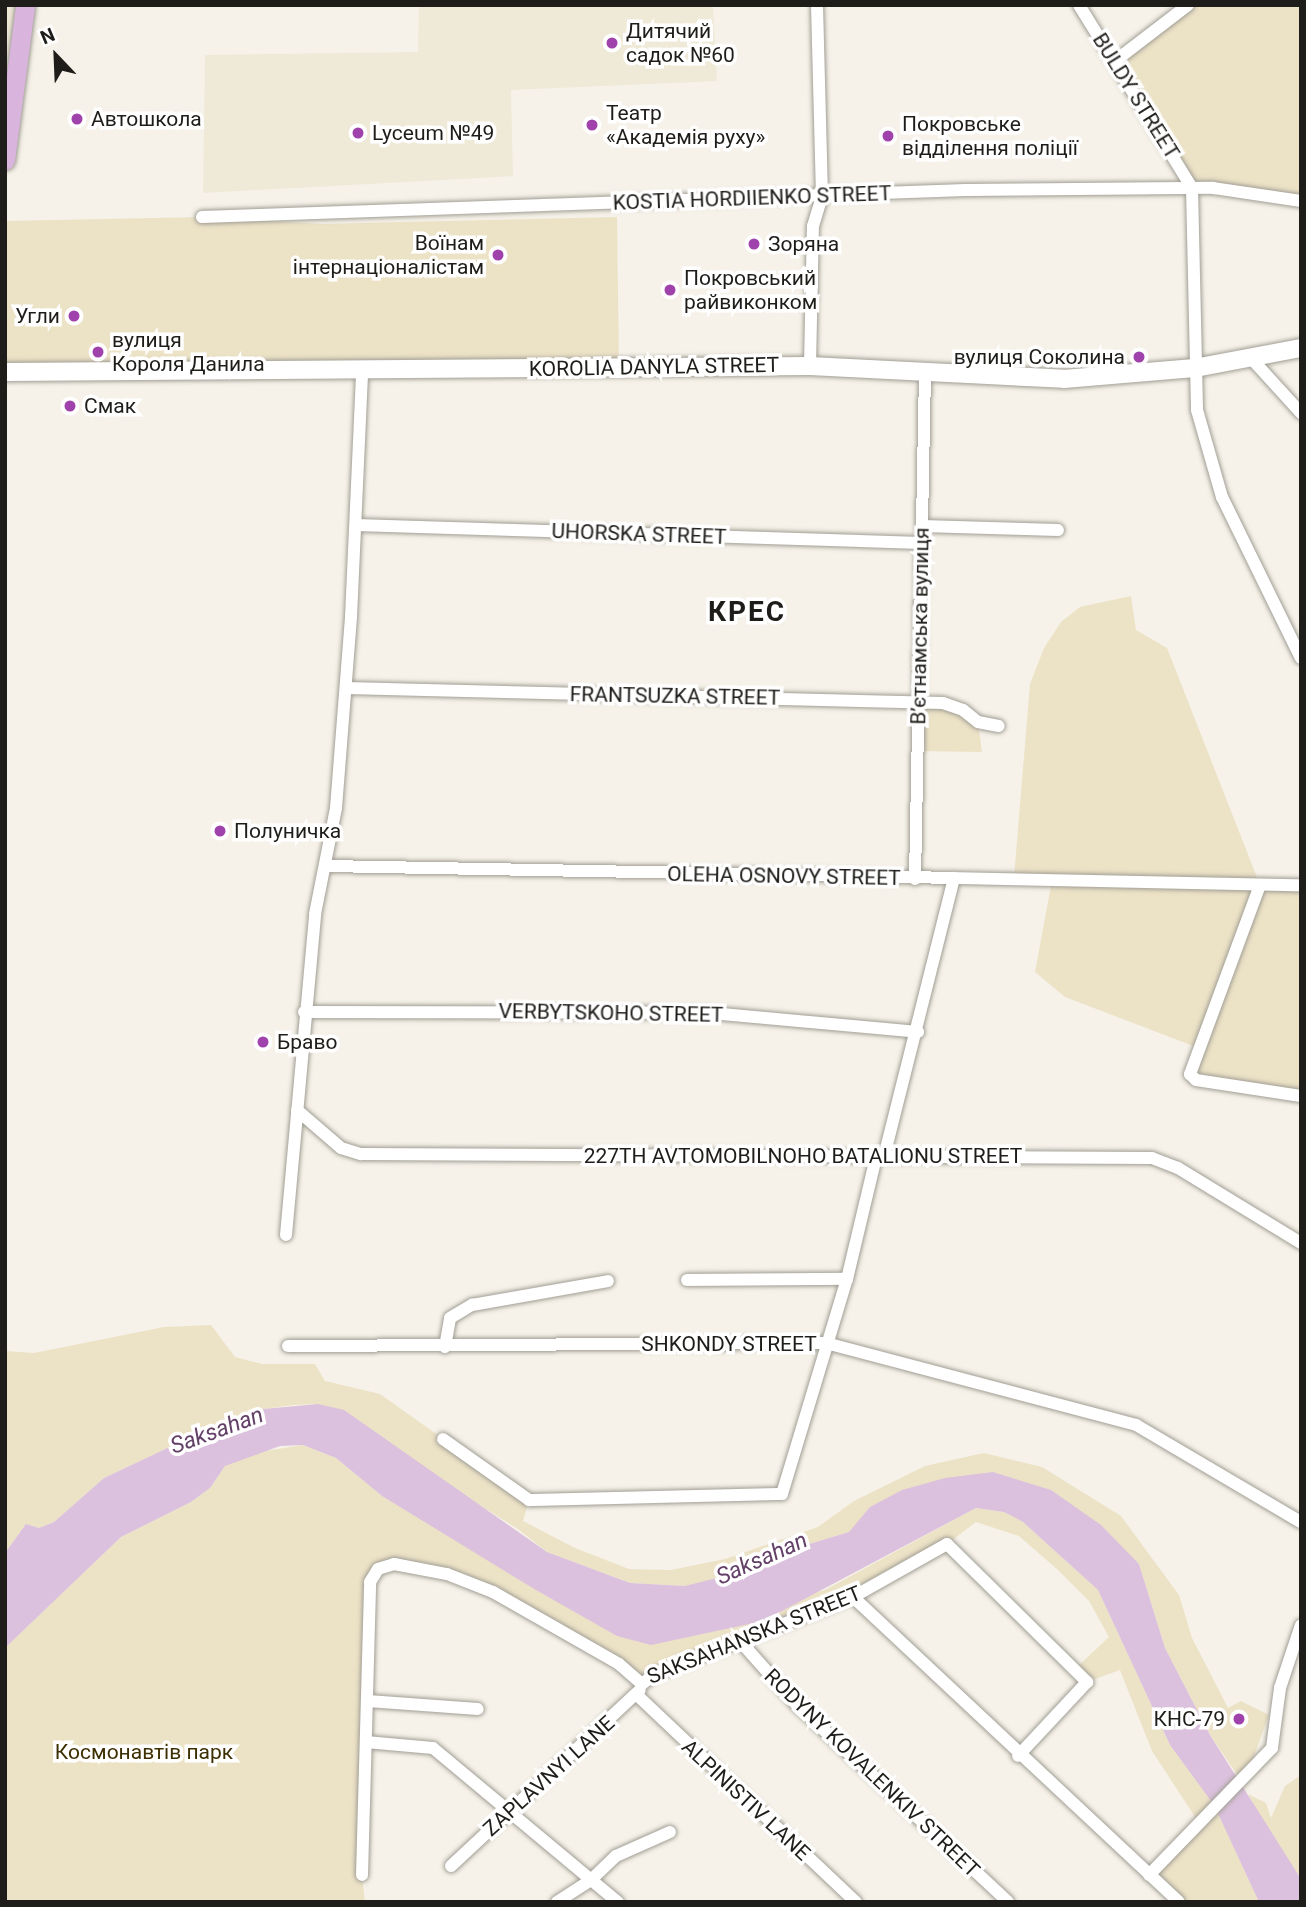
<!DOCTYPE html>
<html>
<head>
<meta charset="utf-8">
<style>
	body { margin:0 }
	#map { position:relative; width:1306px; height:1907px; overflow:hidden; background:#f6f2e9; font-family:Roboto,sans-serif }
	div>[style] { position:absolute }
	.built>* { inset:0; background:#efe9d8 }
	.green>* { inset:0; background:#ece2c6 }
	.water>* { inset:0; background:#dbc1dd }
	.roads { filter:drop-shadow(0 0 2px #a19e95) drop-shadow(0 0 2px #a19e95) }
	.minor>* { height:12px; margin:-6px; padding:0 6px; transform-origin:6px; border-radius:6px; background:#fff }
	.secondary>* { height:18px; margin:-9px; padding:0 9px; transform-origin:9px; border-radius:9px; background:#fff }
	.primary>* { height:19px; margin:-9.5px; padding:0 9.5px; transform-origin:9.5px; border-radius:9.5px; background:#d9b5dd }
	.dots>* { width:19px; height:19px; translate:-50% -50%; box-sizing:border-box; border:4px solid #fff; border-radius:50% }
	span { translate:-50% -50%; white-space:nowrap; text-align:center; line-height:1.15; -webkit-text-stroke:7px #fff; paint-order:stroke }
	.poi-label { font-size:21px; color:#1f1d1a }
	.left { translate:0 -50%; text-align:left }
	.right { translate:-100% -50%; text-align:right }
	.street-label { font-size:21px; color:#1f1d1a }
	.park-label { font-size:21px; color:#3d2f02 }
	.water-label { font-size:23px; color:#634067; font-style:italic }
	.district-label { font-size:28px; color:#1f1d1a; font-weight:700; letter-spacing:2px }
	.frame { position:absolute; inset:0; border:7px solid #1f1d1a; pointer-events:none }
	.north { position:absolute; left:21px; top:21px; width:70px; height:70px; -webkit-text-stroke:5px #fff; paint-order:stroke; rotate:337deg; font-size:19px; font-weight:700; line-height:28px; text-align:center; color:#1f1d1a }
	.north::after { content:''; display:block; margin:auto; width:24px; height:32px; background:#1f1d1a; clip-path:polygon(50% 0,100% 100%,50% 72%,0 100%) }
</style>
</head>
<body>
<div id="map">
	<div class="built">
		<div style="clip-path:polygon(5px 5px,25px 5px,5px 160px)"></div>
		<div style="clip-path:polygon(419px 5px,713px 5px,717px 81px,511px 90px,513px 176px,203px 193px,205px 55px,418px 52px)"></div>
	</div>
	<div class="green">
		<div style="clip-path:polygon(1188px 5px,1301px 5px,1301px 201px,1192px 188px,1115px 61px)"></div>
		<div style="clip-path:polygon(202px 217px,323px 224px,617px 217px,619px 367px,5px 372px,5px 221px)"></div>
		<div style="clip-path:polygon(1131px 596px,1136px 630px,1167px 648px,1260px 885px,1301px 885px,1301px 1096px,1196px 1080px,1196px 1047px,1065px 997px,1035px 972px,1052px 880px,1014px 877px,1030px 684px,1044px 648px,1061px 622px,1080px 607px)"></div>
		<div style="clip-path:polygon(919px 703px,943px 703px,978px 722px,982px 752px,918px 751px)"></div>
		<div style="clip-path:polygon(211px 1325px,235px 1357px,262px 1364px,315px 1364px,325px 1381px,380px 1394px,529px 1500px,523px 1521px,575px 1548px,629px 1569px,671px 1570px,725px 1559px,818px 1527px,854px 1501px,925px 1466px,984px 1453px,1042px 1467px,1121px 1516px,1179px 1595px,1192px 1638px,1228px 1708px,1241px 1701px,1269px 1715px,1252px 1761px,1238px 1776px,1210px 1735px,1165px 1648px,1139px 1564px,1051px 1490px,859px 1522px,849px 1532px,796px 1548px,768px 1565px,725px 1578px,685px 1586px,630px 1583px,547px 1552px,518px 1529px,318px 1404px,294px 1405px,263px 1409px,212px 1427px,104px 1478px,54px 1522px,39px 1528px,26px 1524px,5px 1553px,5px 1351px,34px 1353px,164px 1327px)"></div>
		<div style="clip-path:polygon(303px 1445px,336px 1458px,382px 1496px,617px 1636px,825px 1590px,976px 1508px,1004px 1512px,1023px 1522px,1098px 1590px,1170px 1745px,1214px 1804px,1259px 1902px,1179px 1902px,1149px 1875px,1199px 1823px,1152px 1751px,1120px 1670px,1087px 1682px,1076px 1668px,1109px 1637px,1089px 1601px,1058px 1570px,1019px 1536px,976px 1522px,947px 1544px,853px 1597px,642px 1684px,493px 1592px,394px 1564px,374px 1573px,362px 1875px,365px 1902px,5px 1902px,5px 1648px,121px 1537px,191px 1502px,210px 1488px,225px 1466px,252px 1453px)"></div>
		<div style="clip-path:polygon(1301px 1775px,1301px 1879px,1266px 1829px,1248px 1794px,1266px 1803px,1271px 1818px,1285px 1786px)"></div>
	</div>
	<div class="water">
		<div style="clip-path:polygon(318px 1404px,344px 1410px,547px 1552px,630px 1583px,685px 1586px,768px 1565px,796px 1548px,849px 1532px,870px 1507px,902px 1490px,945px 1478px,993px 1472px,1051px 1490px,1101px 1525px,1139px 1564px,1165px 1648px,1210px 1735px,1301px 1879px,1301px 1902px,1259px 1902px,1214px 1805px,1170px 1745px,1098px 1590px,1023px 1522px,1004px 1512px,976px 1508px,763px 1621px,651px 1645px,617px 1636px,536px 1590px,382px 1496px,336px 1458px,303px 1445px,280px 1446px,225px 1466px,210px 1488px,191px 1502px,121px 1537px,5px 1648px,5px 1553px,26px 1524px,39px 1528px,54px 1522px,104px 1478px,212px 1427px,263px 1409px)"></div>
	</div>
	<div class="roads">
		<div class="minor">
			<div style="left:1079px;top:5px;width:215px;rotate:58.3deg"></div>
			<div style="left:1192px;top:188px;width:222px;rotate:88.7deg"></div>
			<div style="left:1197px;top:410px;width:91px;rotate:74deg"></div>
			<div style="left:1222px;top:497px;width:179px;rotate:63.9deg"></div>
			<div style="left:1115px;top:61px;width:92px;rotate:-37.5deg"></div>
			<div style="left:202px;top:217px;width:764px;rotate:-2.02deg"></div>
			<div style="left:966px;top:190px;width:247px;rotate:-0.5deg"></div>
			<div style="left:1213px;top:188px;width:89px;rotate:8.4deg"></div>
			<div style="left:1250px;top:357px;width:76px;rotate:47.7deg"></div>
			<div style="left:810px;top:366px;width:140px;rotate:-88.8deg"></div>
			<div style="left:813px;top:226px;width:31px;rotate:-73deg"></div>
			<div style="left:822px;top:196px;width:191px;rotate:-91.5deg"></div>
			<div style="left:356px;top:525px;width:566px;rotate:1.82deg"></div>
			<div style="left:922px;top:526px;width:136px;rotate:1.7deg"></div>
			<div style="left:346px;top:688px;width:597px;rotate:1.44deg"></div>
			<div style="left:943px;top:703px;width:21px;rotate:19deg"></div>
			<div style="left:963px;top:710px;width:19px;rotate:39deg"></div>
			<div style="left:978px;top:722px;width:21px;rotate:11deg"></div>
			<div style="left:326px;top:866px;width:628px;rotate:1.09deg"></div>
			<div style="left:954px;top:878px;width:288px;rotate:104.1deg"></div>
			<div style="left:954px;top:878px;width:347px;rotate:1.2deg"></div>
			<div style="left:915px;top:879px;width:506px;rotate:-88.87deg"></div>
			<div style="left:1260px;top:885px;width:202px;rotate:110.3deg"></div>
			<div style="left:1190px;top:1074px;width:8px;rotate:45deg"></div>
			<div style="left:1196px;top:1080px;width:106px;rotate:8.7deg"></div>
			<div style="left:304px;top:1012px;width:407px;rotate:0.1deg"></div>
			<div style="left:711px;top:1013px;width:208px;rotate:5.2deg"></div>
			<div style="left:297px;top:1110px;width:58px;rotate:40.8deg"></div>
			<div style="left:341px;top:1148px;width:21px;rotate:17deg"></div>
			<div style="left:361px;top:1154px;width:791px;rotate:0.29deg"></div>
			<div style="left:1152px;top:1158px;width:28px;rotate:21deg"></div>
			<div style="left:1178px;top:1168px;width:144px;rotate:31.4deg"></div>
			<div style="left:286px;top:1235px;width:322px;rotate:-84.8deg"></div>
			<div style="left:315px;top:914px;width:108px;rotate:-78.8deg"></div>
			<div style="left:336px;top:808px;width:192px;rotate:-85.5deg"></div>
			<div style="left:351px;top:617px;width:246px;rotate:-87.4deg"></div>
			<div style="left:687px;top:1280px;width:160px;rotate:-0.4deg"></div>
			<div style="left:288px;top:1346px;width:538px;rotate:-0.32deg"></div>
			<div style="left:826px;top:1343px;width:321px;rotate:14.8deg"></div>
			<div style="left:1136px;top:1425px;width:191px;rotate:30.5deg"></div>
			<div style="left:445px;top:1347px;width:29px;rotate:-80deg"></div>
			<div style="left:450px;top:1318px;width:26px;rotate:-31deg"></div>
			<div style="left:472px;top:1305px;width:138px;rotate:-10deg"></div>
			<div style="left:443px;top:1439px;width:105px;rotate:35.3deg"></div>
			<div style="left:529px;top:1500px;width:253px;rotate:-1.4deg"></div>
			<div style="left:782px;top:1494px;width:225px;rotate:-73.2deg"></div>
			<div style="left:847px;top:1279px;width:125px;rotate:-76.6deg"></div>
			<div style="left:853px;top:1597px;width:446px;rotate:43.1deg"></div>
			<div style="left:740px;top:1641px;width:84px;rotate:48.4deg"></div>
			<div style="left:796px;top:1704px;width:290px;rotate:43deg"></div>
			<div style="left:638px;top:1696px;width:300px;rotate:43.4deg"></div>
			<div style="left:368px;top:1701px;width:110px;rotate:4.2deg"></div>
			<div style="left:366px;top:1742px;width:67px;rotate:5.1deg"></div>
			<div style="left:433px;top:1748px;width:241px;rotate:39.8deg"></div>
			<div style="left:451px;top:1866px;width:258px;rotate:-43deg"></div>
			<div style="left:362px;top:1875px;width:293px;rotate:-88.4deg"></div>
			<div style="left:370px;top:1582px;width:15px;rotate:-58deg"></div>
			<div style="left:378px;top:1569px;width:17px;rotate:-17deg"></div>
			<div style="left:394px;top:1564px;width:54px;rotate:10.7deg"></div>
			<div style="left:447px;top:1574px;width:49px;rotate:21.4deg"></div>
			<div style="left:493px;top:1592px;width:145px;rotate:29.7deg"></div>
			<div style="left:619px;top:1664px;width:30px;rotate:41deg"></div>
			<div style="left:642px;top:1684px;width:16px;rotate:-38deg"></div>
			<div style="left:655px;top:1674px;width:212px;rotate:-21.3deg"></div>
			<div style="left:853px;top:1597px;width:108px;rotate:-29.4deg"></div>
			<div style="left:947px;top:1544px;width:197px;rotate:44.6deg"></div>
			<div style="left:1087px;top:1682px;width:101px;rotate:133deg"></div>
			<div style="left:1149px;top:1875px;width:177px;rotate:-45.9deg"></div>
			<div style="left:1272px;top:1748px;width:61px;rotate:-82.4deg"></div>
			<div style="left:1280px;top:1688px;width:66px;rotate:-71.6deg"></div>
			<div style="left:557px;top:1902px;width:40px;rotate:-32.9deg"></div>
			<div style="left:591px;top:1880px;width:35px;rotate:-44deg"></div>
			<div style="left:616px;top:1856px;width:59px;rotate:-24deg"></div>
		</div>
		<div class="secondary">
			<div style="left:5px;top:372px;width:805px;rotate:-0.43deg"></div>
			<div style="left:810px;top:366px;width:254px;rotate:2.9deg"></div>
			<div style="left:1064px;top:379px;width:131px;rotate:-4.8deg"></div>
			<div style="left:1195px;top:368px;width:108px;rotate:-10.7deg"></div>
		</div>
		<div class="primary">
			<div style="left:5px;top:160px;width:156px;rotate:-82.6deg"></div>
		</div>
	</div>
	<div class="dots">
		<div style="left:612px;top:43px;background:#a042ac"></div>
		<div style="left:77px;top:119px;background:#a042ac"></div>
		<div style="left:592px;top:125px;background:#a042ac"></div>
		<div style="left:358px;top:133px;background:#a042ac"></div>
		<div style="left:888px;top:136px;background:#a042ac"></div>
		<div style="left:754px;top:244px;background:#a042ac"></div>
		<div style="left:498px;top:255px;background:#a042ac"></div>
		<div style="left:670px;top:290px;background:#a042ac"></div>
		<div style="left:74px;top:316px;background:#a042ac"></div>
		<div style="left:98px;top:352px;background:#a042ac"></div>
		<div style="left:1139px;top:357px;background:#a042ac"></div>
		<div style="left:70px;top:406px;background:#a042ac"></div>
		<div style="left:220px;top:831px;background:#a042ac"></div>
		<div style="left:263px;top:1042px;background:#a042ac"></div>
		<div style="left:1239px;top:1719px;background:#a042ac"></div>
	</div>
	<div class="poi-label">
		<span class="left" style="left:626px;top:43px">Дитячий<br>садок №60</span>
		<span class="left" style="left:606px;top:125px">Театр<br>«Академія руху»</span>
		<span class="left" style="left:91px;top:119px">Автошкола</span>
		<span class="left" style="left:902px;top:136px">Покровське<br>відділення поліції</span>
		<span class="left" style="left:372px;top:133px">Lyceum №49</span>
		<span class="right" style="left:484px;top:255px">Воїнам<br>інтернаціоналістам</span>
		<span class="left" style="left:768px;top:244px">Зоряна</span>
		<span class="left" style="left:684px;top:290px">Покровський<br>райвиконком</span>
		<span class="right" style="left:60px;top:316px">Угли</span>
		<span class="left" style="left:112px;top:352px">вулиця<br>Короля Данила</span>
		<span class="right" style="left:1125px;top:357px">вулиця Соколина</span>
		<span class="left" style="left:84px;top:406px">Смак</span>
		<span class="left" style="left:234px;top:831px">Полуничка</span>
		<span class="left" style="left:277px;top:1042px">Браво</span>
		<span class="right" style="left:1225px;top:1719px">КНС-79</span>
	</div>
	<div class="street-label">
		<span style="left:1136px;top:96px;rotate:58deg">BULDY STREET</span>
		<span style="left:752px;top:198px;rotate:-2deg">KOSTIA HORDIIENKO STREET</span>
		<span style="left:654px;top:367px;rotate:-1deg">KOROLIA DANYLA STREET</span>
		<span style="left:639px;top:534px;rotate:2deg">UHORSKA STREET</span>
		<span style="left:920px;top:626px;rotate:-89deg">Вʼєтнамська вулиця</span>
		<span style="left:675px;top:696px;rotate:1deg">FRANTSUZKA STREET</span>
		<span style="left:784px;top:876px;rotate:1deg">OLEHA OSNOVY STREET</span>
		<span style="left:611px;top:1013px;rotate:1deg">VERBYTSKOHO STREET</span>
		<span style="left:803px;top:1156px">227TH AVTOMOBILNOHO BATALIONU STREET</span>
		<span style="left:729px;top:1344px">SHKONDY STREET</span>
		<span style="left:754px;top:1635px;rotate:-22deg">SAKSAHANSKA STREET</span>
		<span style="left:872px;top:1773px;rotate:44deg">RODYNY KOVALENKIV STREET</span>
		<span style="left:549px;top:1776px;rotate:-42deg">ZAPLAVNYI LANE</span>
		<span style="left:746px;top:1800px;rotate:43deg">ALPINISTIV LANE</span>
	</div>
	<div class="park-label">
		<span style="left:144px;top:1752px">Космонавтів парк</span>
	</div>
	<div class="water-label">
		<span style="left:217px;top:1431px;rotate:-20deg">Saksahan</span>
		<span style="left:762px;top:1559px;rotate:-24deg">Saksahan</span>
	</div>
	<div class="district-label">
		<span style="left:747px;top:612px">КРЕС</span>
	</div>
	<div class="frame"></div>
	<div class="north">N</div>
</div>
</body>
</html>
